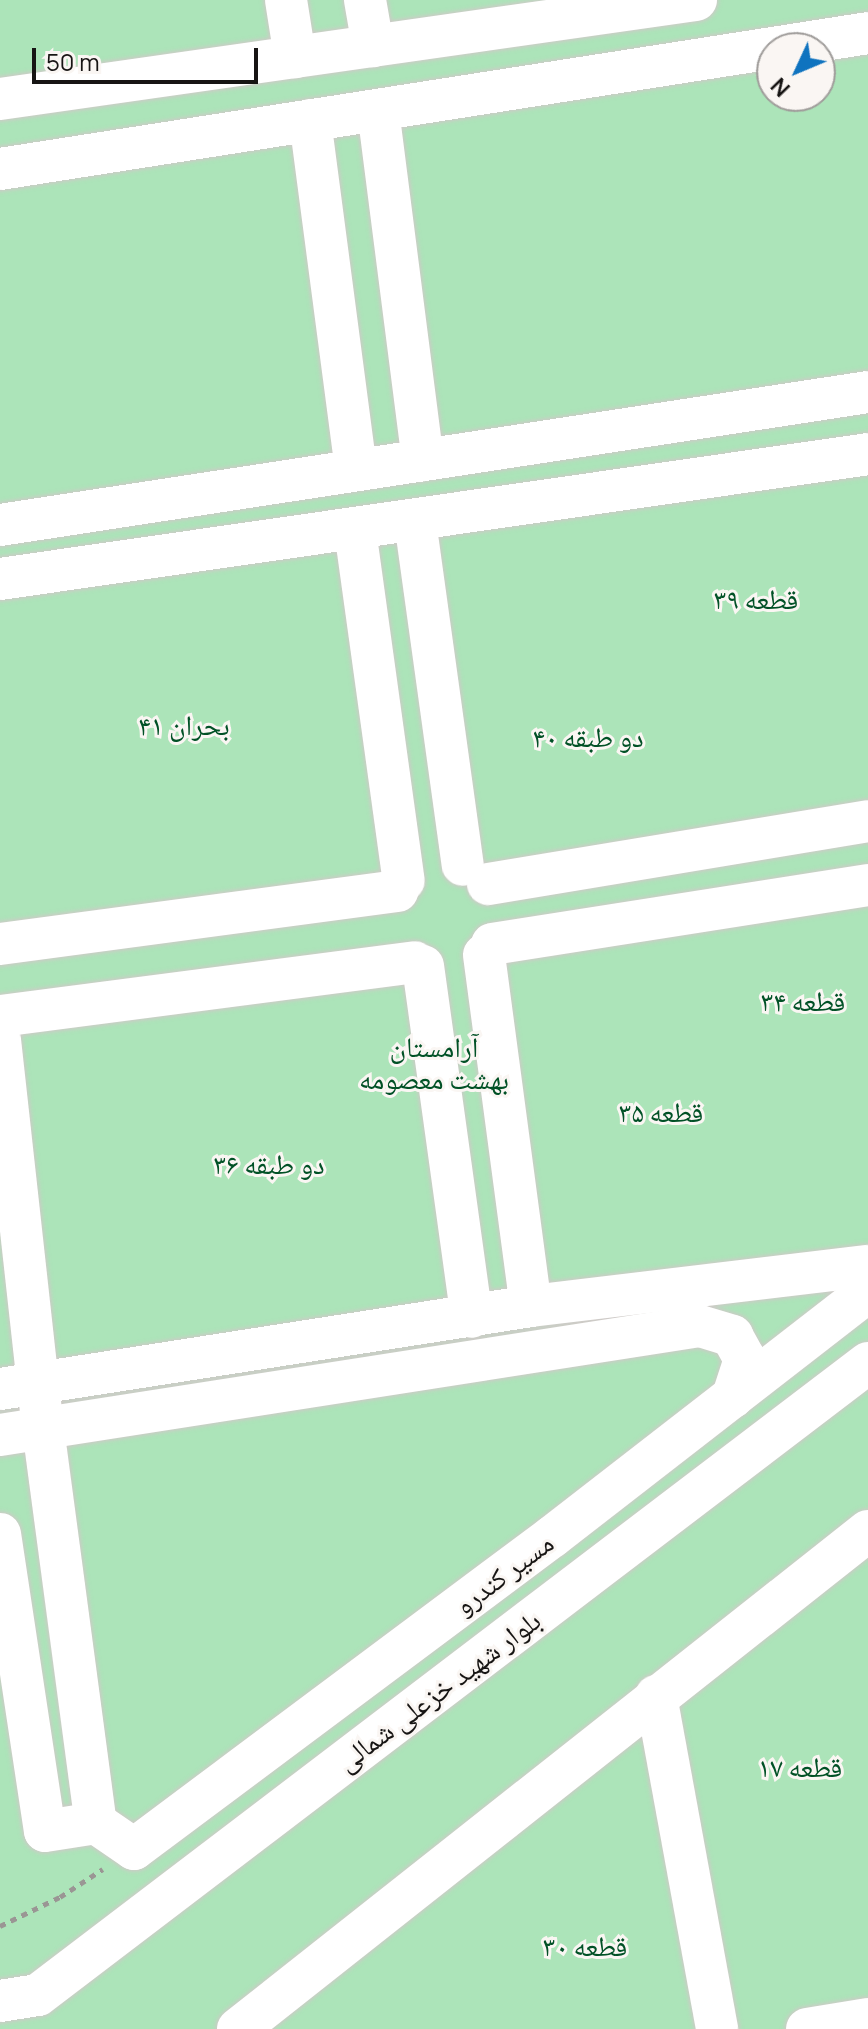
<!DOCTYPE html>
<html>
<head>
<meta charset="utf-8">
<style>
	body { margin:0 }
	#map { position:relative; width:868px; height:2029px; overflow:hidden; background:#faf6f3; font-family:Manrope,"Noto Naskh Arabic",sans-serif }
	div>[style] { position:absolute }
	.green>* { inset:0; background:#ace4b9 }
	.path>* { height:5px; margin-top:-2.5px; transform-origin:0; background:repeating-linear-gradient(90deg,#9a9694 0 6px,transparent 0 12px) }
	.roads { filter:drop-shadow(0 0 2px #cecac7) drop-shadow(0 0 2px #cecac7) }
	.minor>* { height:42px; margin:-21px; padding:0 21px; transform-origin:21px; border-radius:21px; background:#fff }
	span { translate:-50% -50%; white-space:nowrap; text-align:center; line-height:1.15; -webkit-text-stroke:6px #faf6f3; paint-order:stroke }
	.park-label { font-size:28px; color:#015126 }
	.street-label { font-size:28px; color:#171514 }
	.north { position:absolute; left:756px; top:32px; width:80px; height:80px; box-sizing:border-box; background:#faf6f3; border:2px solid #9f9c9a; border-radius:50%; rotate:226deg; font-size:22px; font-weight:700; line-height:32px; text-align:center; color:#171514 }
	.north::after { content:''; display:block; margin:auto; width:28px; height:36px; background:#0f73bf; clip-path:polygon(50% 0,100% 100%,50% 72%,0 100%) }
	.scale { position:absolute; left:32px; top:48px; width:226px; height:36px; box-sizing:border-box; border:4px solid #171514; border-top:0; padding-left:10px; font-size:24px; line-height:28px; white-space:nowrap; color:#171514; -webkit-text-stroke:6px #faf6f3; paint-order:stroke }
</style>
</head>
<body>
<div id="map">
	<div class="green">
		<div style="clip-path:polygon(evenodd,0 0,868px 0,868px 2029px,0 2029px,0 0,772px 48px,820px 48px,820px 96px,772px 96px,772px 48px)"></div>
	</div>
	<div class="path">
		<div style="left:0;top:1926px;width:67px;rotate:-25.8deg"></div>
		<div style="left:60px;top:1897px;width:51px;rotate:-33.1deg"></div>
	</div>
	<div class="roads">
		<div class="minor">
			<div style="left:286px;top:0;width:58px;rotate:81deg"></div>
			<div style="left:365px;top:0;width:47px;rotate:80.1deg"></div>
			<div style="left:0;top:99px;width:703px;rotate:-8.1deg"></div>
			<div style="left:378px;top:110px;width:353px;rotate:82.7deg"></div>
			<div style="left:310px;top:120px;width:353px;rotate:82.5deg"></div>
			<div style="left:0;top:169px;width:879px;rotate:-8.9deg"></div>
			<div style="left:415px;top:521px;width:347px;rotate:82.1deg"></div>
			<div style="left:0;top:525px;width:878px;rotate:-8.71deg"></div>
			<div style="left:355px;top:530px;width:354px;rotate:82.1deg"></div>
			<div style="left:0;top:579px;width:877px;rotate:-8.19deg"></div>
			<div style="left:488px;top:884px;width:385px;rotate:-9.4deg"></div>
			<div style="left:0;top:944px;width:401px;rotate:-7.6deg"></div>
			<div style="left:492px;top:944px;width:381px;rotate:-8.9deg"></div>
			<div style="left:484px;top:955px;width:354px;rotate:82.4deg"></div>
			<div style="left:423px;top:966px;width:354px;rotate:82.1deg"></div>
			<div style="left:0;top:1016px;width:418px;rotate:-7.4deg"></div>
			<div style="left:0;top:1040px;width:390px;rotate:83.7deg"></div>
			<div style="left:43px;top:1428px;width:399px;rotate:82.4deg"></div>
			<div style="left:96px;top:1823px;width:46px;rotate:34.4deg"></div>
			<div style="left:134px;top:1849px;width:523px;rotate:-36.76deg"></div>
			<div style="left:553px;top:1536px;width:398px;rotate:-37.8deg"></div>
			<div style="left:0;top:1389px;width:537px;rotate:-8.88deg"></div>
			<div style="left:531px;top:1306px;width:339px;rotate:-6.8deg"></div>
			<div style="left:0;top:1435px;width:708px;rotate:-8.85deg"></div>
			<div style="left:700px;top:1326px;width:34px;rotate:17deg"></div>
			<div style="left:732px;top:1336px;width:26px;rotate:61deg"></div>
			<div style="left:745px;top:1359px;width:40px;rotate:108deg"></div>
			<div style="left:0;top:1534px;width:300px;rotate:81.4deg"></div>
			<div style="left:45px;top:1831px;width:52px;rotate:-8.9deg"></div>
			<div style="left:656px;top:1696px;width:339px;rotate:79.6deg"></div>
			<div style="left:0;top:2001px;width:38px;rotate:-9deg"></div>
			<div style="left:38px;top:1995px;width:1043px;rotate:-37.29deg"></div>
			<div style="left:238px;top:2029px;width:803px;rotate:-38.33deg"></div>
			<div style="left:807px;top:2029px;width:62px;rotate:-9.3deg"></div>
		</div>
	</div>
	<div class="park-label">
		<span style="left:756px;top:598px">قطعه ۳۹</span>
		<span style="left:184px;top:724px">۴۱ بحران</span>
		<span style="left:588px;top:736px">۴۰ دو طبقه</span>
		<span style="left:803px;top:1000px">قطعه ۳۴</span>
		<span style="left:434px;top:1062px">آرامستان<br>بهشت معصومه</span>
		<span style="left:661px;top:1111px">قطعه ۳۵</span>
		<span style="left:269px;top:1163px">۳۶ دو طبقه</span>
		<span style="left:800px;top:1766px">قطعه ۱۷</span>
		<span style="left:585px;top:1945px">قطعه ۳۰</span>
	</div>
	<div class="street-label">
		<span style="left:503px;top:1573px;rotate:-37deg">مسیر کندرو</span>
		<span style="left:438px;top:1690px;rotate:-37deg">بلوار شهید خزعلی شمالی</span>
	</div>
	<div class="north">N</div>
	<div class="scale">50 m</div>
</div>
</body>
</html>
